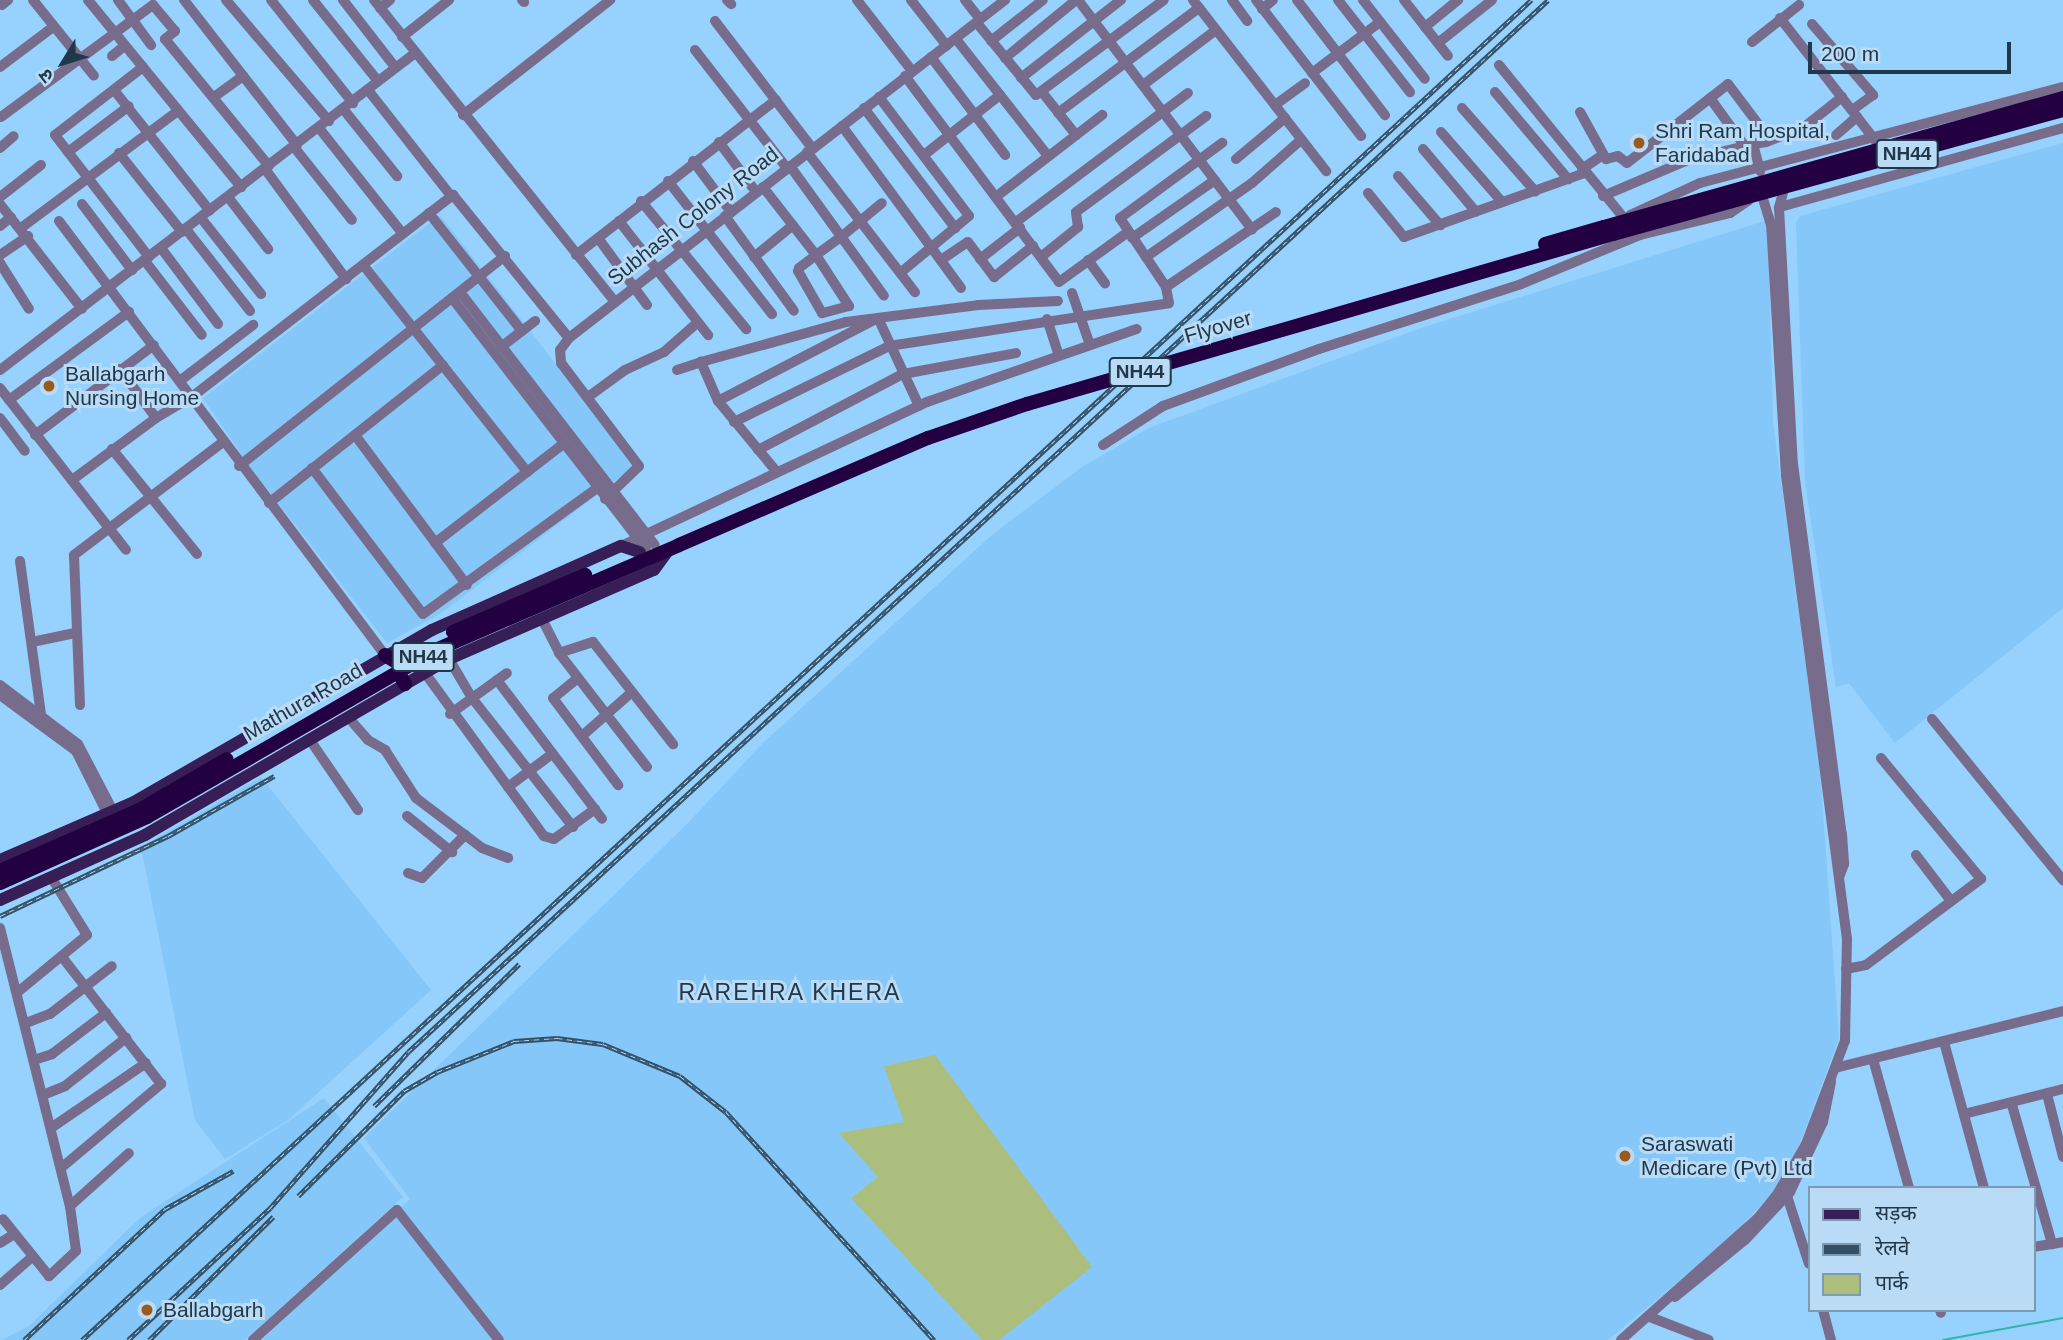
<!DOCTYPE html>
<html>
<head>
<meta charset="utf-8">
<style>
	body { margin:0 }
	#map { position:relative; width:2063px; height:1340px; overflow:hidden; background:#97d1fd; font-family:Helvetica,"Noto Sans Devanagari",sans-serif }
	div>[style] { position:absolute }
	.built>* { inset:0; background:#85c7f8 }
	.green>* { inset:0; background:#abbe7e }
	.stream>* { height:2px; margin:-1px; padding:0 1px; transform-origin:1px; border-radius:1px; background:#2fb7a6 }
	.minor>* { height:10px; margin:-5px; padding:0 5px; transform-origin:5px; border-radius:5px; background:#786c8c }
	.major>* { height:12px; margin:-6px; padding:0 6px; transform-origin:6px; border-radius:6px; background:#381e57 }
	.highway>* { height:14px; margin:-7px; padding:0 7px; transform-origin:7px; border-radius:7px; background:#230042 }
	.rail>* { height:4.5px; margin-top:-2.25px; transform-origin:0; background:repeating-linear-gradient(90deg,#b9dbf6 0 5px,#335066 0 10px); box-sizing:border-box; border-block:2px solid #335066 }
	.highway-bridge>* { height:14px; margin:-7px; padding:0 7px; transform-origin:7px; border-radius:7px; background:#230042 }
	.dots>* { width:19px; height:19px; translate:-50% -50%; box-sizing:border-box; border:4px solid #b9dbf6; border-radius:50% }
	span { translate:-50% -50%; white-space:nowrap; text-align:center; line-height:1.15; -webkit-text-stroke:6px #b9dbf6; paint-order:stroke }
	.shield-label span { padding:2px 5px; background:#b9dbf6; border:2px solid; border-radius:5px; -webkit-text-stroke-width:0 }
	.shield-label { font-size:19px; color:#21384a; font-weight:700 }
	.poi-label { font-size:21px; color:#21384a }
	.left { translate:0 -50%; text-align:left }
	.street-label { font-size:21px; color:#21384a }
	.neighbourhood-label { font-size:23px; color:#21384a; letter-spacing:2px }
	.legend { position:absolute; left:1808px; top:1186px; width:228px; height:126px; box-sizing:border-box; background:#b9dbf6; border:2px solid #7c9ab1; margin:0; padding:9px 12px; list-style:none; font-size:21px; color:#21384a }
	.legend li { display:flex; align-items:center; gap:14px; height:35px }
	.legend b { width:35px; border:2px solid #7c9ab1 }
	.north { position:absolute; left:28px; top:28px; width:70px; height:70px; -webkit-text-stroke:5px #b9dbf6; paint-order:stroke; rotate:232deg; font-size:19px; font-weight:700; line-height:28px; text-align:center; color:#21384a }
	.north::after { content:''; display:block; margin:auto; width:24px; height:32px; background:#21384a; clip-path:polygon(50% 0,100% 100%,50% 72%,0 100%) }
	.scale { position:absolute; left:1808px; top:42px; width:203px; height:32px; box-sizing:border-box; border:4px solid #21384a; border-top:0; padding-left:9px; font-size:21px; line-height:24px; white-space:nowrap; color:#21384a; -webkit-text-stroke:5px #b9dbf6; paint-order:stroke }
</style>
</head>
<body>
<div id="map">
	<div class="built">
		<div style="clip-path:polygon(2063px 143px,2063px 608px,1895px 743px,1849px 683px,1836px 687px,1805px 482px,1796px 223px,1800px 216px)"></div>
		<div style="clip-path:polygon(440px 215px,635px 466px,440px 614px,387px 643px,251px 468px,203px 398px)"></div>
		<div style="clip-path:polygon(1768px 220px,1773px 422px,1820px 771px,1839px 1038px,1787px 1178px,1725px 1243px,1608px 1340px,262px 1340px,410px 1199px,364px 1138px,688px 823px,763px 743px,992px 535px,1082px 467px,1149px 428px,1421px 328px)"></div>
		<div style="clip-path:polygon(261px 777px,431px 990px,288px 1120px,225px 1159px,195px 1120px,141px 847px)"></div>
		<div style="clip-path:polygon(324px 1098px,403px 1197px,245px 1340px,2px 1340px,29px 1326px,141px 1217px)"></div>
	</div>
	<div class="green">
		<div style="clip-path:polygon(935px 1055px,1092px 1267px,999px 1340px,982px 1340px,851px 1198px,878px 1177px,839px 1133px,904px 1122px,884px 1066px)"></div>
	</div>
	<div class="stream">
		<div style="left:1943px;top:1340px;width:122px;rotate:-10.4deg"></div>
	</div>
	<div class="minor">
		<div style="left:33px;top:0;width:97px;rotate:51.2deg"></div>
		<div style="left:88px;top:0;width:242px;rotate:50.7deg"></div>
		<div style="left:118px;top:0;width:56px;rotate:53.7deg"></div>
		<div style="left:184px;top:0;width:184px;rotate:52.1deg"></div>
		<div style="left:226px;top:0;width:159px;rotate:49.6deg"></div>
		<div style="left:271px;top:0;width:132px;rotate:51.5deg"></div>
		<div style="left:313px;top:0;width:104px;rotate:51.3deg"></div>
		<div style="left:343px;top:0;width:85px;rotate:52.2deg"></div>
		<div style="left:374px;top:0;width:385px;rotate:51.4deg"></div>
		<div style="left:522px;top:0;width:3px;rotate:45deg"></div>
		<div style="left:727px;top:0;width:6px;rotate:45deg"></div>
		<div style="left:857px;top:0;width:90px;rotate:52.2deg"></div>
		<div style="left:911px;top:0;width:58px;rotate:52deg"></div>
		<div style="left:965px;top:0;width:24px;rotate:52deg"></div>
		<div style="left:1078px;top:0;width:288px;rotate:52.8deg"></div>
		<div style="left:1193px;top:0;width:217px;rotate:52.1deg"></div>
		<div style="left:1232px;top:0;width:26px;rotate:54deg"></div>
		<div style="left:1256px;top:0;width:172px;rotate:52.3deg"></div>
		<div style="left:1297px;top:0;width:145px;rotate:52.6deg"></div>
		<div style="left:1338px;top:0;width:117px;rotate:52deg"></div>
		<div style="left:1363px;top:0;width:100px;rotate:51.9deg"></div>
		<div style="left:1404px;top:0;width:71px;rotate:51.8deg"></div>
		<div style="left:2px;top:5px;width:8px;rotate:-40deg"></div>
		<div style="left:380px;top:8px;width:13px;rotate:-39deg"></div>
		<div style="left:1262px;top:9px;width:14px;rotate:-39deg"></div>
		<div style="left:1780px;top:18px;width:155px;rotate:52.1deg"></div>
		<div style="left:715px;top:21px;width:160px;rotate:52.6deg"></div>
		<div style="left:977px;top:23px;width:93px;rotate:50.7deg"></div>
		<div style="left:1036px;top:95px;width:159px;rotate:-36.6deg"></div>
		<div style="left:1812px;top:24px;width:94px;rotate:49.3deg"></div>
		<div style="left:1873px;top:95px;width:26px;rotate:144deg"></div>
		<div style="left:1425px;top:27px;width:43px;rotate:-39.3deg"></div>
		<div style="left:402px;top:37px;width:60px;rotate:-38.2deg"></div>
		<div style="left:956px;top:39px;width:149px;rotate:51.8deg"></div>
		<div style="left:991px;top:41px;width:66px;rotate:-38.3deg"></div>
		<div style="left:1752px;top:42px;width:60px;rotate:-38.2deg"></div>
		<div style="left:1438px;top:43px;width:69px;rotate:-38.5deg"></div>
		<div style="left:695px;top:50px;width:150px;rotate:52.1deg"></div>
		<div style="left:112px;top:56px;width:14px;rotate:-39deg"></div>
		<div style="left:931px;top:57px;width:123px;rotate:52.9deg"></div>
		<div style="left:1005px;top:58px;width:92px;rotate:-39.2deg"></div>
		<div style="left:1499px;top:65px;width:198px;rotate:50.8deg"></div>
		<div style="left:0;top:67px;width:66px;rotate:-37deg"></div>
		<div style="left:143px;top:67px;width:111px;rotate:142.3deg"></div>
		<div style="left:55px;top:135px;width:154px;rotate:52.4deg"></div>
		<div style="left:1312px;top:73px;width:85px;rotate:-36.9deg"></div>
		<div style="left:905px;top:76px;width:257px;rotate:53.2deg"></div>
		<div style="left:1059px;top:282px;width:85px;rotate:-35.9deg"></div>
		<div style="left:1021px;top:78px;width:127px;rotate:-38deg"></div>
		<div style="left:1143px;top:85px;width:91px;rotate:-37deg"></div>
		<div style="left:114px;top:90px;width:154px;rotate:51.6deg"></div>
		<div style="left:368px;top:90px;width:135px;rotate:51.9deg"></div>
		<div style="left:1042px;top:92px;width:55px;rotate:51.7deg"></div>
		<div style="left:1495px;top:92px;width:114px;rotate:50deg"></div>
		<div style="left:214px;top:97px;width:36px;rotate:-36deg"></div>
		<div style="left:879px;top:97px;width:149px;rotate:52.9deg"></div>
		<div style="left:969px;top:216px;width:89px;rotate:140.4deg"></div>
		<div style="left:1710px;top:98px;width:58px;rotate:54.1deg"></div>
		<div style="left:1275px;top:105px;width:37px;rotate:-36deg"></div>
		<div style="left:864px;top:108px;width:151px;rotate:52.8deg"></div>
		<div style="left:1462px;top:108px;width:111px;rotate:48.7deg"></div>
		<div style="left:344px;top:110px;width:85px;rotate:51.2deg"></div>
		<div style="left:1580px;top:112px;width:54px;rotate:61deg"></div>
		<div style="left:1606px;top:159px;width:12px;rotate:-14deg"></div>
		<div style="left:1618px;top:156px;width:11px;rotate:38deg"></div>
		<div style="left:1627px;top:163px;width:128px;rotate:-38deg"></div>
		<div style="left:1728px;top:84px;width:51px;rotate:52.9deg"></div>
		<div style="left:1759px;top:125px;width:18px;rotate:68deg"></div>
		<div style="left:1766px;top:142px;width:13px;rotate:171deg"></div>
		<div style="left:1753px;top:144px;width:28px;rotate:75deg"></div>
		<div style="left:1058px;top:113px;width:176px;rotate:-36.7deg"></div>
		<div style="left:463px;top:115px;width:187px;rotate:-38deg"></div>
		<div style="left:1px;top:117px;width:189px;rotate:-36.4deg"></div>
		<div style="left:153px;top:5px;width:34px;rotate:50deg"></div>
		<div style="left:175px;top:31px;width:13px;rotate:141deg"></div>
		<div style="left:165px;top:39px;width:164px;rotate:50.7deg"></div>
		<div style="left:842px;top:126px;width:201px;rotate:53.7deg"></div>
		<div style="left:319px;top:128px;width:135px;rotate:51.6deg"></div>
		<div style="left:1441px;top:132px;width:93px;rotate:48.9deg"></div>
		<div style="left:1836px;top:135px;width:28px;rotate:-41deg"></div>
		<div style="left:719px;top:142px;width:62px;rotate:53.5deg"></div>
		<div style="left:1766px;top:142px;width:40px;rotate:-21deg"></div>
		<div style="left:1803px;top:128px;width:50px;rotate:-38.5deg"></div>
		<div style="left:294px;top:147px;width:93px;rotate:51.5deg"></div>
		<div style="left:0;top:148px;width:18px;rotate:-41deg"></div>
		<div style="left:1423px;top:149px;width:82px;rotate:49.9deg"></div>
		<div style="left:68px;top:152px;width:76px;rotate:-37deg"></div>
		<div style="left:807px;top:152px;width:177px;rotate:52.4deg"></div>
		<div style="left:119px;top:153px;width:101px;rotate:51.4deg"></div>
		<div style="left:924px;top:155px;width:97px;rotate:-38.3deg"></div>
		<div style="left:1236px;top:159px;width:64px;rotate:-39.9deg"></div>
		<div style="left:693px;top:161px;width:64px;rotate:53.3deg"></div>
		<div style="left:790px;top:166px;width:160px;rotate:54.1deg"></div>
		<div style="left:265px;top:169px;width:137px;rotate:53.6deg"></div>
		<div style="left:1582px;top:169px;width:25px;rotate:-34deg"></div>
		<div style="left:1398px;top:176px;width:65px;rotate:49.4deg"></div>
		<div style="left:668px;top:181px;width:169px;rotate:52deg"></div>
		<div style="left:763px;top:187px;width:86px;rotate:52.1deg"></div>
		<div style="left:816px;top:255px;width:61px;rotate:57.1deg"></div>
		<div style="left:849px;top:306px;width:28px;rotate:165deg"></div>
		<div style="left:822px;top:313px;width:48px;rotate:-119.7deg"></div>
		<div style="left:798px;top:271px;width:3px;rotate:-72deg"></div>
		<div style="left:799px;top:268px;width:21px;rotate:-37deg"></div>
		<div style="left:816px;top:255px;width:31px;rotate:-36deg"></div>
		<div style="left:841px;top:237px;width:53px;rotate:-39.7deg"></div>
		<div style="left:1784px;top:189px;width:20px;rotate:105deg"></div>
		<div style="left:1779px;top:208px;width:256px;rotate:86.9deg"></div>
		<div style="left:1793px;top:464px;width:373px;rotate:82.5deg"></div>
		<div style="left:1842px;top:834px;width:30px;rotate:86deg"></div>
		<div style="left:1844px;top:864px;width:12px;rotate:110deg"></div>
		<div style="left:1368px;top:193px;width:57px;rotate:50.7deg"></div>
		<div style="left:1404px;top:237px;width:192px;rotate:-19.5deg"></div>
		<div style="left:997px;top:196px;width:133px;rotate:-37.6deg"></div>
		<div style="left:1603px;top:196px;width:92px;rotate:-23deg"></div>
		<div style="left:1688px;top:160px;width:67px;rotate:-13.8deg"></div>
		<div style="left:0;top:197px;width:52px;rotate:-38deg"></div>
		<div style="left:228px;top:197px;width:66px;rotate:52.4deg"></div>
		<div style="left:641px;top:201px;width:166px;rotate:50.6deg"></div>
		<div style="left:0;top:204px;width:133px;rotate:52deg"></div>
		<div style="left:82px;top:204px;width:83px;rotate:52.9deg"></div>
		<div style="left:1780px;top:207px;width:294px;rotate:-15.6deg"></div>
		<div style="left:429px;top:213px;width:150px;rotate:51.8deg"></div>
		<div style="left:1630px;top:215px;width:77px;rotate:-24.6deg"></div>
		<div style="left:1700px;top:183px;width:375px;rotate:-14.8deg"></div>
		<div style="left:725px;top:216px;width:117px;rotate:54deg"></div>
		<div style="left:201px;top:218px;width:97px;rotate:51.7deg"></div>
		<div style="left:59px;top:221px;width:543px;rotate:53.09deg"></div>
		<div style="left:619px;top:221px;width:145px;rotate:52deg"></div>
		<div style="left:1016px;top:222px;width:215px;rotate:-36.9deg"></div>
		<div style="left:0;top:226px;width:14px;rotate:-39deg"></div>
		<div style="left:21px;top:228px;width:196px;rotate:-36.7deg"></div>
		<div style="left:186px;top:229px;width:104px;rotate:52deg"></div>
		<div style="left:598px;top:238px;width:83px;rotate:53.8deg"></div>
		<div style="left:1132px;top:238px;width:101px;rotate:-34.9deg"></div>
		<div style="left:161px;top:248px;width:95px;rotate:53.1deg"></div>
		<div style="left:0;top:255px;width:34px;rotate:-34deg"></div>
		<div style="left:576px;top:255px;width:253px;rotate:-37.8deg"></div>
		<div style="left:754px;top:257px;width:50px;rotate:-39.4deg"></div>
		<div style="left:1041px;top:257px;width:48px;rotate:-39deg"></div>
		<div style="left:1078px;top:227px;width:15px;rotate:-98deg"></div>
		<div style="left:1076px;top:212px;width:162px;rotate:-36.4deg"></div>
		<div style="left:1146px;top:257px;width:129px;rotate:-34.9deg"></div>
		<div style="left:1252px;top:183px;width:65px;rotate:-41.3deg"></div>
		<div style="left:980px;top:259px;width:51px;rotate:-37.8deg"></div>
		<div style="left:941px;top:260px;width:32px;rotate:-34deg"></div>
		<div style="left:968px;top:242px;width:44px;rotate:53.4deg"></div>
		<div style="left:994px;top:277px;width:50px;rotate:-38.5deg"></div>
		<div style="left:1088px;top:260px;width:29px;rotate:54deg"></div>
		<div style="left:145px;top:261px;width:93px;rotate:52.4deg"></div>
		<div style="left:0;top:263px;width:54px;rotate:57.8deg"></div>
		<div style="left:364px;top:266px;width:263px;rotate:51.6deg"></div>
		<div style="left:1166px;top:287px;width:133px;rotate:-34.3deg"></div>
		<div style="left:460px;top:292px;width:319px;rotate:52.4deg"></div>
		<div style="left:1072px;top:293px;width:55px;rotate:70.9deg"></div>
		<div style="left:452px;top:298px;width:317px;rotate:52.3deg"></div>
		<div style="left:1047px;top:319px;width:38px;rotate:72deg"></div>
		<div style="left:501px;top:347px;width:43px;rotate:-37.4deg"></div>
		<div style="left:0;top:370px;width:522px;rotate:-37.37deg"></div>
		<div style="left:677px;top:370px;width:25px;rotate:-18deg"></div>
		<div style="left:181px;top:380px;width:91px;rotate:-37.4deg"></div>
		<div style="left:0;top:388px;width:205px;rotate:52.1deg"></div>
		<div style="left:588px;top:397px;width:46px;rotate:-36.1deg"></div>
		<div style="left:625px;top:370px;width:43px;rotate:-24.8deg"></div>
		<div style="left:664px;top:352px;width:45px;rotate:-41.4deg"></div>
		<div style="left:9px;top:400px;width:149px;rotate:-36.3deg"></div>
		<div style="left:718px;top:401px;width:180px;rotate:-27.4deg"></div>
		<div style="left:878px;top:318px;width:97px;rotate:65deg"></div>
		<div style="left:0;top:418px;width:41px;rotate:52.9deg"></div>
		<div style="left:156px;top:418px;width:43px;rotate:-30.7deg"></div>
		<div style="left:193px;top:396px;width:329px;rotate:-37.7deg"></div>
		<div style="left:453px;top:195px;width:184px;rotate:51deg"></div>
		<div style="left:734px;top:422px;width:173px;rotate:-26.1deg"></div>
		<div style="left:889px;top:346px;width:283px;rotate:-8.7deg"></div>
		<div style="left:1169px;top:303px;width:16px;rotate:-101deg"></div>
		<div style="left:1166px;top:287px;width:83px;rotate:-123.7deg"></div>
		<div style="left:1120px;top:218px;width:127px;rotate:-36.3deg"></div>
		<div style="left:35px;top:435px;width:149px;rotate:-37.1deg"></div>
		<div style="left:355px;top:435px;width:187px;rotate:53.3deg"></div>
		<div style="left:1103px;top:445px;width:72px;rotate:-33deg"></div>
		<div style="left:1163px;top:406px;width:166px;rotate:-20.1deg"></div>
		<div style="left:1319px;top:349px;width:212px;rotate:-17.8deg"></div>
		<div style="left:1521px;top:284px;width:129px;rotate:-22.4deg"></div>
		<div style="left:1640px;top:235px;width:93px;rotate:-13.7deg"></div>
		<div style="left:1730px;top:213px;width:23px;rotate:-34deg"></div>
		<div style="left:112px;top:449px;width:135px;rotate:51deg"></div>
		<div style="left:758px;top:450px;width:164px;rotate:-27.7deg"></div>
		<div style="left:903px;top:374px;width:115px;rotate:-10.5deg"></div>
		<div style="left:239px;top:466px;width:339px;rotate:-38.3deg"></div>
		<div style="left:312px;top:468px;width:183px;rotate:52.8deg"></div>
		<div style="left:423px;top:614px;width:215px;rotate:-35.9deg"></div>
		<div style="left:776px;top:471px;width:91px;rotate:-129.6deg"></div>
		<div style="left:718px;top:401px;width:43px;rotate:-113.6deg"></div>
		<div style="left:701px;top:362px;width:150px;rotate:-15.4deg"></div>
		<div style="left:846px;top:322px;width:133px;rotate:-7.3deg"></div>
		<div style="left:978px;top:305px;width:80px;rotate:-2.9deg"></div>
		<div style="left:72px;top:480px;width:104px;rotate:-36.4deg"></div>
		<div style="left:156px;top:418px;width:61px;rotate:-126.3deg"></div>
		<div style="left:605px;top:499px;width:47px;rotate:-44.1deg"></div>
		<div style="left:639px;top:466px;width:129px;rotate:-127.1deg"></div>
		<div style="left:561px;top:363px;width:13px;rotate:-94deg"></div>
		<div style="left:560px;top:350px;width:15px;rotate:-53deg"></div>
		<div style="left:569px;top:338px;width:552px;rotate:-37.78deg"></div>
		<div style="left:269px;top:503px;width:222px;rotate:-38.4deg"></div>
		<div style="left:435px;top:543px;width:162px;rotate:-37.7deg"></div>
		<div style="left:621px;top:546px;width:338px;rotate:-25.2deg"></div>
		<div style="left:927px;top:402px;width:222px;rotate:-19.2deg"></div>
		<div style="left:20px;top:561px;width:154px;rotate:82.2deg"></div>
		<div style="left:542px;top:619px;width:38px;rotate:63deg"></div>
		<div style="left:559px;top:653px;width:36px;rotate:-18deg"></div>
		<div style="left:593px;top:642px;width:130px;rotate:51.9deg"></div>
		<div style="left:32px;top:642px;width:44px;rotate:-11.8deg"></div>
		<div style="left:559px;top:653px;width:144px;rotate:52.3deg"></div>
		<div style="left:449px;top:659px;width:45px;rotate:59.5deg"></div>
		<div style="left:472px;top:698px;width:164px;rotate:51.9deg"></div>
		<div style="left:425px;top:673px;width:202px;rotate:53.9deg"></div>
		<div style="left:544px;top:836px;width:10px;rotate:17deg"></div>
		<div style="left:554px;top:839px;width:51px;rotate:-36.2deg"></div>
		<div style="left:578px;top:678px;width:32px;rotate:141deg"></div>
		<div style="left:553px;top:698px;width:109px;rotate:53.2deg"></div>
		<div style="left:497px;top:680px;width:174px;rotate:52.9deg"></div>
		<div style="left:0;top:685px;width:98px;rotate:37.1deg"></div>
		<div style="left:78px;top:744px;width:76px;rotate:62.4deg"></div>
		<div style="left:0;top:695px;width:94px;rotate:36.4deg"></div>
		<div style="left:76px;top:751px;width:69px;rotate:63.4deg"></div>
		<div style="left:80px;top:705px;width:150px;rotate:-92.3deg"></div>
		<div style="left:74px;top:555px;width:187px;rotate:-37.2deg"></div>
		<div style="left:450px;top:714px;width:70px;rotate:-35.7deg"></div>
		<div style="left:348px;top:717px;width:30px;rotate:49deg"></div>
		<div style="left:368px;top:740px;width:20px;rotate:30deg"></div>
		<div style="left:385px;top:750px;width:57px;rotate:57.1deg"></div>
		<div style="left:416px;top:798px;width:83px;rotate:37.1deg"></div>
		<div style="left:482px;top:848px;width:28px;rotate:21deg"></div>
		<div style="left:1932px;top:719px;width:208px;rotate:50.9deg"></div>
		<div style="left:582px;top:736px;width:65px;rotate:-41.3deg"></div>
		<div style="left:310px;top:740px;width:85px;rotate:55.6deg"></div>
		<div style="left:508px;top:787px;width:55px;rotate:-36.9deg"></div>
		<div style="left:407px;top:816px;width:58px;rotate:38.7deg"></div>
		<div style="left:1916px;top:855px;width:58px;rotate:52.7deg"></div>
		<div style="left:408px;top:873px;width:15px;rotate:20deg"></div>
		<div style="left:422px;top:878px;width:61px;rotate:-45deg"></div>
		<div style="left:0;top:928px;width:287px;rotate:75.9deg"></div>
		<div style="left:70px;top:1206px;width:45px;rotate:82.4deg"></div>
		<div style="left:76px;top:1251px;width:37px;rotate:137deg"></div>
		<div style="left:49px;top:1276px;width:73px;rotate:-128.9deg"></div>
		<div style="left:1846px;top:969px;width:20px;rotate:-11deg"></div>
		<div style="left:1866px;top:965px;width:144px;rotate:-36.8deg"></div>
		<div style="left:1981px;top:879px;width:157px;rotate:-129.6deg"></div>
		<div style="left:19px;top:991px;width:88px;rotate:-39.5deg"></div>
		<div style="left:87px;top:935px;width:68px;rotate:-121.8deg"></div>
		<div style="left:26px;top:1023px;width:26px;rotate:-21deg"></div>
		<div style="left:50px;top:1014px;width:78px;rotate:-37.7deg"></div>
		<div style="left:1944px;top:1042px;width:151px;rotate:74.7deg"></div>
		<div style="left:1873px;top:1059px;width:134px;rotate:74.4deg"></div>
		<div style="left:34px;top:1060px;width:19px;rotate:-18deg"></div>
		<div style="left:52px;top:1054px;width:68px;rotate:-37.2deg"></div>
		<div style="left:1835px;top:1068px;width:235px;rotate:-14deg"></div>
		<div style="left:2047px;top:1094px;width:65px;rotate:75.7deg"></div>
		<div style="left:43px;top:1095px;width:24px;rotate:-22deg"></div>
		<div style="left:65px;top:1086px;width:78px;rotate:-38.2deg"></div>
		<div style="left:2012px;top:1105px;width:145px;rotate:73.9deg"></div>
		<div style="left:1964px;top:1114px;width:102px;rotate:-14.2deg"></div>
		<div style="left:51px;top:1128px;width:115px;rotate:-34.4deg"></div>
		<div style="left:61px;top:1168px;width:131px;rotate:-40deg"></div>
		<div style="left:161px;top:1084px;width:160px;rotate:-127.9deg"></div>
		<div style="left:1787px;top:1196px;width:71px;rotate:72.1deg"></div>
		<div style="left:70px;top:1206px;width:79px;rotate:-41.9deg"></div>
		<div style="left:0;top:1243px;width:15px;rotate:-32deg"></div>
		<div style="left:2033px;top:1247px;width:30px;rotate:-9deg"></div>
		<div style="left:0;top:1285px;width:43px;rotate:-41.2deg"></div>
		<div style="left:1675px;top:1297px;width:90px;rotate:-39.2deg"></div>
		<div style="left:1745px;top:1240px;width:66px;rotate:-46.8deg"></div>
		<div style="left:1790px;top:1192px;width:77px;rotate:-64.8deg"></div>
		<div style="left:1823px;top:1122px;width:41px;rotate:-78.7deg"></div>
		<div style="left:1823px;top:1310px;width:31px;rotate:75deg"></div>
		<div style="left:1940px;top:1310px;width:3px;rotate:72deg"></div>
		<div style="left:1650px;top:1317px;width:63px;rotate:21.3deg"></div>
		<div style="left:253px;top:1340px;width:194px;rotate:-42.1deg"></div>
		<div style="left:397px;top:1210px;width:165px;rotate:51.9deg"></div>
		<div style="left:1621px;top:1340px;width:183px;rotate:-41.7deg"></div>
		<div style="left:1758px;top:1218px;width:32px;rotate:-51deg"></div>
		<div style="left:1778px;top:1193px;width:56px;rotate:-60.3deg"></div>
		<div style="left:1806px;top:1144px;width:110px;rotate:-69.3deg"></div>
		<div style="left:1845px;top:1041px;width:102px;rotate:-88.9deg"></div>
		<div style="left:1847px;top:939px;width:468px;rotate:-97.5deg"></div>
		<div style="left:1786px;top:475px;width:250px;rotate:-93.4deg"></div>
		<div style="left:1771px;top:225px;width:31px;rotate:-107deg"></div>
	</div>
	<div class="major">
		<div style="left:0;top:860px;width:146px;rotate:-23.4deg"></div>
		<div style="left:134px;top:802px;width:344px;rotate:-30deg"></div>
		<div style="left:432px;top:630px;width:207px;rotate:-24deg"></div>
		<div style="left:621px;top:546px;width:20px;rotate:18deg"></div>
		<div style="left:0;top:900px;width:159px;rotate:-24.1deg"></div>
		<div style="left:145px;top:835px;width:351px;rotate:-30.1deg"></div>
		<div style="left:449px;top:659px;width:223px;rotate:-23.5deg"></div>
		<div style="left:654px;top:570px;width:26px;rotate:-54deg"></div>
	</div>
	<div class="highway">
		<div style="left:1604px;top:227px;width:477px;rotate:-15.7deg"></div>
		<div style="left:1613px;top:234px;width:467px;rotate:-15.4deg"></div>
		<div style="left:453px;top:632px;width:144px;rotate:-23.4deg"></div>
		<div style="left:385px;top:655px;width:13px;rotate:32deg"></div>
		<div style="left:398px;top:672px;width:14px;rotate:60deg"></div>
		<div style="left:0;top:871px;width:154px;rotate:-23.7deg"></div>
		<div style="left:141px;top:809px;width:99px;rotate:-30.2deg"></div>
		<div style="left:0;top:883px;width:161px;rotate:-24.2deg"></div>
		<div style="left:147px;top:817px;width:336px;rotate:-30deg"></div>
		<div style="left:438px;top:649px;width:262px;rotate:-23.3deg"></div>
	</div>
	<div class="rail">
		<div style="left:0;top:916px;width:186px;rotate:-25.5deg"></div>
		<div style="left:168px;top:836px;width:122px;rotate:-29.5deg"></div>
		<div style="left:374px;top:1106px;width:203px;rotate:-44.4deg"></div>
		<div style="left:298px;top:1196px;width:149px;rotate:-44.7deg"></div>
		<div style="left:404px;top:1091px;width:38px;rotate:-30deg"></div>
		<div style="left:437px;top:1072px;width:83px;rotate:-21.9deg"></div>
		<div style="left:514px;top:1041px;width:43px;rotate:-4deg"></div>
		<div style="left:557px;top:1038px;width:46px;rotate:7.4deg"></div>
		<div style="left:603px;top:1044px;width:83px;rotate:22.6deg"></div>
		<div style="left:680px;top:1076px;width:58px;rotate:38deg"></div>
		<div style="left:726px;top:1112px;width:309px;rotate:47.6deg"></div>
		<div style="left:24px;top:1340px;width:192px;rotate:-42.9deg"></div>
		<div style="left:165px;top:1209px;width:78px;rotate:-29.2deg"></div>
		<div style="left:82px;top:1340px;width:1974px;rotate:-42.76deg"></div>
		<div style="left:128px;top:1340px;width:194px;rotate:-42.9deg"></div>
		<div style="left:270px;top:1208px;width:208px;rotate:-48.5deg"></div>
		<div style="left:408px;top:1052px;width:1551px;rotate:-42.7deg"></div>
		<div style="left:149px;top:1340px;width:175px;rotate:-44.8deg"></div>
	</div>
	<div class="highway-bridge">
		<div style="left:1545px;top:244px;width:61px;rotate:-16.1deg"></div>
		<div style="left:679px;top:545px;width:271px;rotate:-23.3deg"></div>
		<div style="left:928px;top:438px;width:105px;rotate:-19deg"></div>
		<div style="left:1027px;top:404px;width:610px;rotate:-16.18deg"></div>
	</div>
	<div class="dots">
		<div style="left:1639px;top:143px;background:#975c1d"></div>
		<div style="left:49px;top:386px;background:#975c1d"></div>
		<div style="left:1625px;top:1156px;background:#975c1d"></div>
		<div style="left:147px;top:1310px;background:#975c1d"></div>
	</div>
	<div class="shield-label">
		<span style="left:1907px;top:154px">NH44</span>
		<span style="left:1140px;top:372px">NH44</span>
		<span style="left:423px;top:657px">NH44</span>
	</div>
	<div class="poi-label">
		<span class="left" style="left:1655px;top:143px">Shri Ram Hospital,<br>Faridabad</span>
		<span class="left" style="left:65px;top:386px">Ballabgarh<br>Nursing Home</span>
		<span class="left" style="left:1641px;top:1156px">Saraswati<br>Medicare (Pvt) Ltd</span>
		<span class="left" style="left:163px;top:1310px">Ballabgarh</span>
	</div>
	<div class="street-label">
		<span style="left:693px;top:216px;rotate:-38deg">Subhash Colony Road</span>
		<span style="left:1218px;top:327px;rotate:-16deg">Flyover</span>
		<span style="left:303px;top:702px;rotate:-30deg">Mathura Road</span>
	</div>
	<div class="neighbourhood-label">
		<span style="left:790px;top:992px">RAREHRA KHERA</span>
	</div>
	<ul class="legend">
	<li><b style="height:9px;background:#381e57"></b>सड़क</li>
	<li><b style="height:9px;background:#335066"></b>रेलवे</li>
	<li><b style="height:19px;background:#abbe7e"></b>पार्क</li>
	</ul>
	<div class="north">उ</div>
	<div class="scale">200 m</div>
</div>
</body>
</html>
